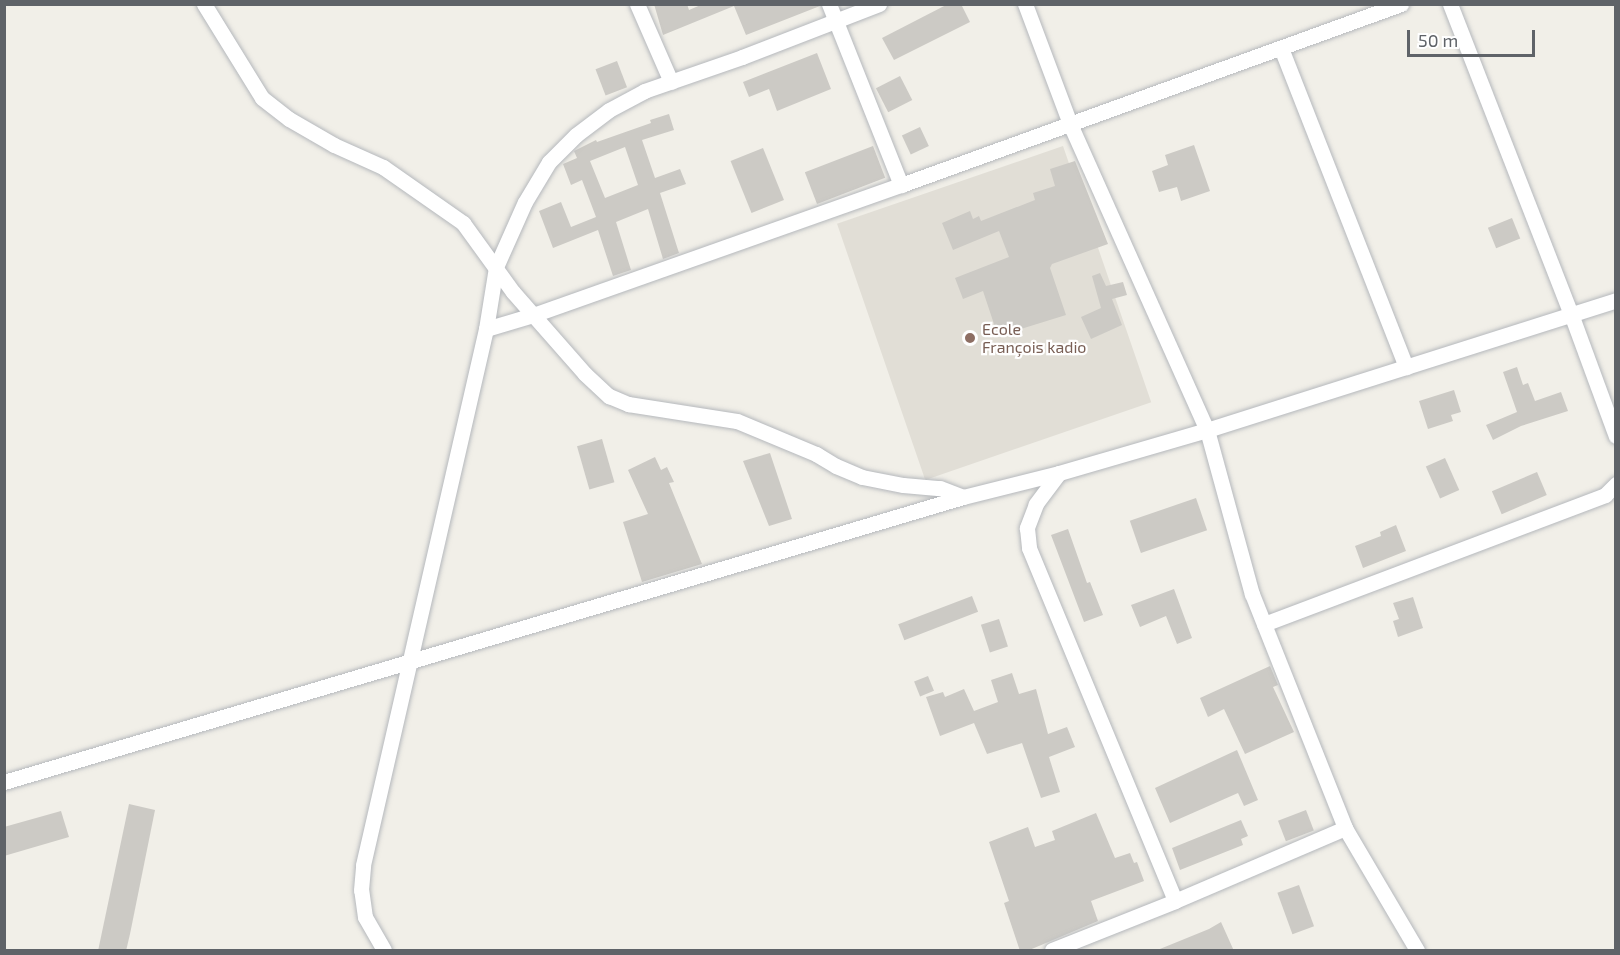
<!DOCTYPE html>
<html>
<head>
<meta charset="utf-8">
<style>
	body { margin:0 }
	#map { position:relative; width:1620px; height:955px; overflow:hidden; background:#f1efe8; font-family:"Exo 2",sans-serif }
	div>[style] { position:absolute }
	.education>* { inset:0; background:#e1ded6; transform-origin:0 0 }
	.building>* { inset:0; background:#cccac5; transform-origin:0 0 }
	.roads { filter:drop-shadow(0 0 2px #b5b8bc) drop-shadow(0 0 2px #b5b8bc) }
	.street>* { height:15px; margin:-7.5px; padding:0 7.5px; transform-origin:7.5px; border-radius:7.5px; background:#fff }
	.dots>* { width:16px; height:16px; translate:-50% -50%; box-sizing:border-box; border:3px solid #fff; border-radius:50% }
	span { translate:-50% -50%; white-space:nowrap; text-align:center; line-height:1.15; -webkit-text-stroke:4.5px #fff; paint-order:stroke }
	.education-label { font-size:16px; color:#785e54 }
	.left { translate:0 -50%; text-align:left }
	.frame { position:absolute; inset:0; border:6px solid #5f6368; pointer-events:none }
	.scale { position:absolute; left:1407px; top:30px; width:128px; height:27px; box-sizing:border-box; border:3px solid #5f6368; border-top:0; padding-left:8px; font-size:18px; line-height:21px; white-space:nowrap; color:#5f6368; -webkit-text-stroke:4px #fff; paint-order:stroke }
</style>
</head>
<body>
<div id="map">
	<div class="education">
		<div style="left:1063px;top:146px;width:271px;height:239px;rotate:71deg"></div>
	</div>
	<div class="building">
		<div style="clip-path:polygon(654px 4px,687px 4px,689px 10px,703px 4px,820px 6px,746px 35px,734px 6px,663px 35px)"></div>
		<div style="clip-path:polygon(948px 4px,961px 4px,970px 22px,894px 60px,882px 38px)"></div>
		<div style="clip-path:polygon(817px 53px,831px 89px,777px 111px,769px 89px,749px 97px,743px 82px)"></div>
		<div style="left:617px;top:61px;width:28px;height:23px;rotate:69deg"></div>
		<div style="left:900px;top:76px;width:27px;height:27px;rotate:63deg"></div>
		<div style="clip-path:polygon(evenodd,669px 114px,674px 130px,642px 140px,655px 178px,680px 169px,686px 184px,660px 193px,679px 253px,663px 259px,648px 209px,616px 222px,631px 270px,613px 276px,598px 230px,553px 248px,539px 211px,561px 202px,571px 227px,596px 217px,582px 180px,571px 185px,563px 164px,577px 158px,574px 151px,596px 140px,597px 142px,651px 123px,650px 120px,669px 114px,625px 147px,638px 185px,605px 198px,590px 161px,625px 147px)"></div>
		<div style="left:920px;top:127px;width:21px;height:20px;rotate:65deg"></div>
		<div style="clip-path:polygon(1194px 145px,1210px 191px,1181px 201px,1177px 187px,1159px 192px,1152px 171px,1168px 165px,1165px 155px)"></div>
		<div style="left:873px;top:146px;width:34px;height:73px;rotate:69deg"></div>
		<div style="left:763px;top:148px;width:56px;height:35px;rotate:68deg"></div>
		<div style="clip-path:polygon(1075px 161px,1108px 244px,1052px 264px,1050px 268px,1066px 315px,998px 336px,983px 291px,963px 299px,955px 278px,1009px 257px,999px 231px,953px 250px,942px 223px,970px 211px,973px 219px,979px 216px,981px 221px,1035px 200px,1033px 193px,1055px 186px,1050px 169px)"></div>
		<div style="left:1512px;top:218px;width:22px;height:26px;rotate:68deg"></div>
		<div style="clip-path:polygon(1100px 273px,1106px 286px,1123px 282px,1127px 295px,1112px 299px,1122px 325px,1091px 339px,1081px 317px,1101px 308px,1092px 276px)"></div>
		<div style="clip-path:polygon(1517px 367px,1523px 385px,1528px 383px,1535px 401px,1561px 392px,1568px 411px,1521px 426px,1493px 440px,1486px 425px,1517px 412px,1503px 372px)"></div>
		<div style="clip-path:polygon(1454px 390px,1461px 412px,1451px 415px,1453px 421px,1428px 429px,1419px 401px)"></div>
		<div style="left:602px;top:439px;width:45px;height:26px;rotate:74deg"></div>
		<div style="clip-path:polygon(770px 453px,792px 519px,769px 526px,743px 461px)"></div>
		<div style="clip-path:polygon(655px 457px,661px 470px,667px 467px,674px 482px,669px 483px,702px 564px,642px 582px,623px 522px,648px 514px,628px 470px)"></div>
		<div style="left:1445px;top:458px;width:35px;height:21px;rotate:66deg"></div>
		<div style="left:1537px;top:472px;width:25px;height:49px;rotate:67deg"></div>
		<div style="left:1196px;top:498px;width:34px;height:70px;rotate:71deg"></div>
		<div style="clip-path:polygon(1396px 525px,1406px 551px,1363px 568px,1355px 546px,1381px 536px,1380px 532px)"></div>
		<div style="clip-path:polygon(1068px 529px,1087px 583px,1090px 582px,1103px 615px,1084px 622px,1051px 535px)"></div>
		<div style="clip-path:polygon(1174px 589px,1192px 638px,1177px 644px,1166px 616px,1140px 627px,1131px 605px)"></div>
		<div style="left:972px;top:596px;width:17px;height:79px;rotate:69deg"></div>
		<div style="clip-path:polygon(1413px 597px,1423px 628px,1398px 637px,1393px 621px,1399px 619px,1393px 603px)"></div>
		<div style="left:999px;top:619px;width:29px;height:19px;rotate:72deg"></div>
		<div style="clip-path:polygon(1270px 666px,1278px 685px,1273px 687px,1294px 732px,1245px 754px,1224px 709px,1208px 717px,1200px 698px)"></div>
		<div style="clip-path:polygon(1012px 673px,1019px 694px,1036px 689px,1048px 734px,1067px 727px,1075px 747px,1049px 757px,1060px 792px,1041px 798px,1022px 743px,987px 754px,974px 723px,940px 736px,926px 697px,943px 692px,945px 697px,964px 689px,974px 711px,998px 702px,991px 680px)"></div>
		<div style="left:928px;top:676px;width:16px;height:15px;rotate:68deg"></div>
		<div style="clip-path:polygon(1237px 750px,1258px 800px,1244px 806px,1238px 793px,1170px 823px,1155px 788px)"></div>
		<div style="clip-path:polygon(129px 804px,155px 810px,130px 934px,126px 951px,98px 951px)"></div>
		<div style="left:1306px;top:810px;width:22px;height:30px;rotate:69deg"></div>
		<div style="clip-path:polygon(61px 811px,69px 837px,4px 856px,4px 827px)"></div>
		<div style="clip-path:polygon(1096px 813px,1115px 858px,1130px 853px,1134px 863px,1137px 862px,1144px 881px,1091px 901px,1098px 921px,1027px 951px,1020px 951px,1004px 903px,1009px 901px,989px 842px,1028px 827px,1035px 847px,1055px 840px,1052px 831px)"></div>
		<div style="clip-path:polygon(1241px 820px,1248px 836px,1241px 839px,1243px 845px,1180px 870px,1172px 848px)"></div>
		<div style="left:1299px;top:885px;width:44px;height:23px;rotate:70deg"></div>
		<div style="clip-path:polygon(1221px 922px,1234px 951px,1155px 951px,1209px 929px)"></div>
	</div>
	<div class="roads">
		<div class="street">
			<div style="left:204px;top:4px;width:110px;rotate:58.3deg"></div>
			<div style="left:262px;top:98px;width:34px;rotate:38deg"></div>
			<div style="left:289px;top:119px;width:52px;rotate:30deg"></div>
			<div style="left:334px;top:145px;width:54px;rotate:24.2deg"></div>
			<div style="left:383px;top:167px;width:98px;rotate:35deg"></div>
			<div style="left:463px;top:223px;width:85px;rotate:54.1deg"></div>
			<div style="left:513px;top:292px;width:109px;rotate:48.7deg"></div>
			<div style="left:585px;top:374px;width:33px;rotate:43deg"></div>
			<div style="left:609px;top:396px;width:21px;rotate:23deg"></div>
			<div style="left:628px;top:404px;width:110px;rotate:8.9deg"></div>
			<div style="left:737px;top:421px;width:86px;rotate:22.7deg"></div>
			<div style="left:816px;top:454px;width:23px;rotate:31deg"></div>
			<div style="left:836px;top:466px;width:28px;rotate:23deg"></div>
			<div style="left:862px;top:477px;width:42px;rotate:11deg"></div>
			<div style="left:903px;top:485px;width:37px;rotate:5deg"></div>
			<div style="left:940px;top:488px;width:25px;rotate:21deg"></div>
			<div style="left:637px;top:4px;width:85px;rotate:66.4deg"></div>
			<div style="left:829px;top:4px;width:195px;rotate:68.3deg"></div>
			<div style="left:1025px;top:4px;width:128px;rotate:69.4deg"></div>
			<div style="left:1070px;top:124px;width:335px;rotate:65.9deg"></div>
			<div style="left:1207px;top:430px;width:170px;rotate:74.7deg"></div>
			<div style="left:1252px;top:594px;width:252px;rotate:68.3deg"></div>
			<div style="left:1345px;top:828px;width:142px;rotate:59.5deg"></div>
			<div style="left:1450px;top:4px;width:333px;rotate:68.7deg"></div>
			<div style="left:1571px;top:314px;width:130px;rotate:69.8deg"></div>
			<div style="left:1281px;top:48px;width:343px;rotate:68.6deg"></div>
			<div style="left:486px;top:329px;width:49px;rotate:-16.6deg"></div>
			<div style="left:533px;top:315px;width:390px;rotate:-19.5deg"></div>
			<div style="left:901px;top:185px;width:532px;rotate:-19.9deg"></div>
			<div style="left:1059px;top:473px;width:39px;rotate:127deg"></div>
			<div style="left:1036px;top:504px;width:26px;rotate:111deg"></div>
			<div style="left:1027px;top:528px;width:20px;rotate:84deg"></div>
			<div style="left:1029px;top:548px;width:382px;rotate:67.5deg"></div>
			<div style="left:1264px;top:624px;width:365px;rotate:-20.7deg"></div>
			<div style="left:1605px;top:495px;width:16px;rotate:-45deg"></div>
			<div style="left:4px;top:782px;width:1000px;rotate:-16.55deg"></div>
			<div style="left:963px;top:497px;width:99px;rotate:-14deg"></div>
			<div style="left:1059px;top:473px;width:154px;rotate:-16.2deg"></div>
			<div style="left:1207px;top:430px;width:429px;rotate:-17.6deg"></div>
			<div style="left:384px;top:950px;width:38px;rotate:-120deg"></div>
			<div style="left:365px;top:917px;width:27px;rotate:-98deg"></div>
			<div style="left:361px;top:890px;width:25px;rotate:-85deg"></div>
			<div style="left:363px;top:865px;width:550px;rotate:-77.08deg"></div>
			<div style="left:486px;top:329px;width:63px;rotate:-80.8deg"></div>
			<div style="left:496px;top:267px;width:71px;rotate:-66deg"></div>
			<div style="left:525px;top:202px;width:47px;rotate:-59deg"></div>
			<div style="left:549px;top:162px;width:38px;rotate:-45deg"></div>
			<div style="left:576px;top:135px;width:41px;rotate:-37.1deg"></div>
			<div style="left:609px;top:110px;width:40px;rotate:-28deg"></div>
			<div style="left:644px;top:91px;width:104px;rotate:-19.1deg"></div>
			<div style="left:742px;top:57px;width:147px;rotate:-21.1deg"></div>
			<div style="left:1052px;top:950px;width:132px;rotate:-21.7deg"></div>
			<div style="left:1175px;top:901px;width:185px;rotate:-23.2deg"></div>
		</div>
	</div>
	<div class="dots">
		<div style="left:970px;top:338px;background:#8d6e63"></div>
	</div>
	<div class="education-label">
		<span class="left" style="left:982px;top:338px">Ecole<br>François kadio</span>
	</div>
	<div class="frame"></div>
	<div class="scale">50 m</div>
</div>
</body>
</html>
